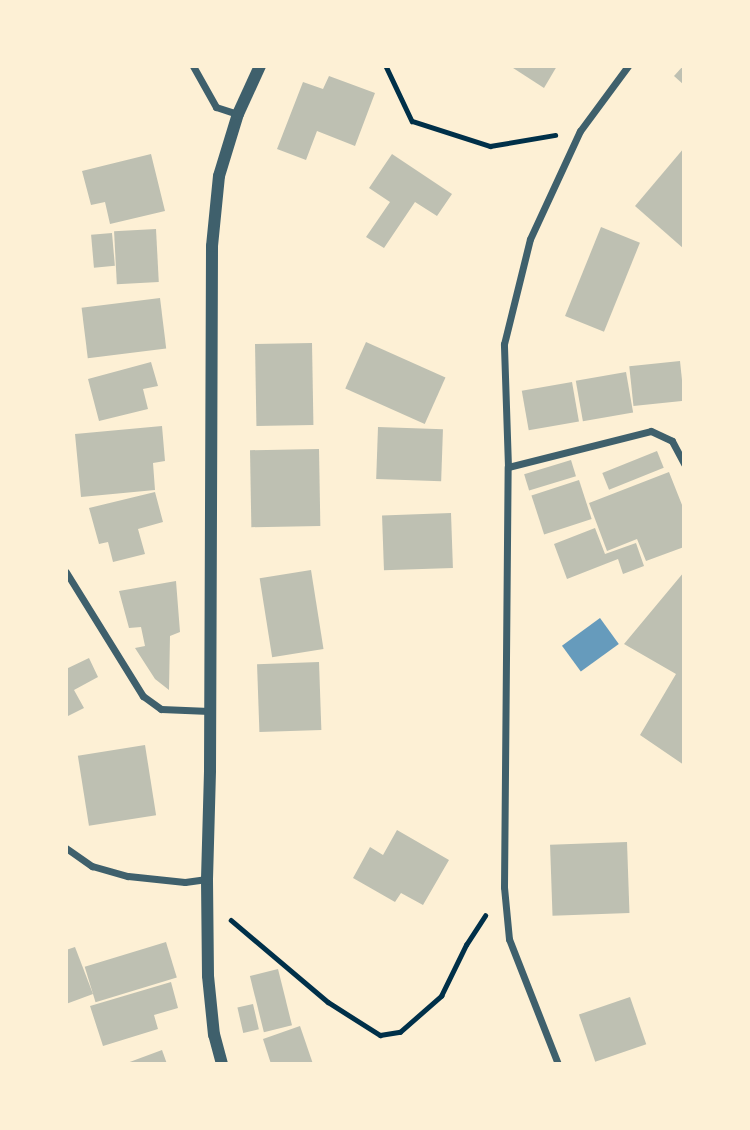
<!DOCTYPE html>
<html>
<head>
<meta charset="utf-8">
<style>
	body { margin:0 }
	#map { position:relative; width:750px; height:1130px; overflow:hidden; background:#fdf0d5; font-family:Spectral,serif }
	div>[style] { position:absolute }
	.water>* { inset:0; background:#669bbc; transform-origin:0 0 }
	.building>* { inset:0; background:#bec0b2; transform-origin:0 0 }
	.path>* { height:4.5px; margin:-2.25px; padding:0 2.25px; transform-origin:2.25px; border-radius:2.25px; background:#003049 }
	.minor>* { height:7px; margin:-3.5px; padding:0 3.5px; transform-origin:3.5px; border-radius:3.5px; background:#3f606c }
	.tertiary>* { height:12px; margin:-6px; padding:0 6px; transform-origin:6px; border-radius:6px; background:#3f606c }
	span { translate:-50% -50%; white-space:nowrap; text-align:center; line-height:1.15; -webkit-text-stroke:7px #fdf0d5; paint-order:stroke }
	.frame { position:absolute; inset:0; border:68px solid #fdf0d5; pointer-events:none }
</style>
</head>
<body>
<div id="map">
	<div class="water">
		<div style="left:600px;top:618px;width:32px;height:47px;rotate:54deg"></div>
	</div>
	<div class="building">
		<div style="clip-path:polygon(510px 66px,557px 66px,544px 88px)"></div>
		<div style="clip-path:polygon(683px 66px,684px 66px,684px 85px,674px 76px)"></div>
		<div style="clip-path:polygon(329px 76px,375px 93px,355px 146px,317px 131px,306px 160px,277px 149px,303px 82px,323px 89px)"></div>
		<div style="clip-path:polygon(684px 148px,684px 249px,635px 206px)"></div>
		<div style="clip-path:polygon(151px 154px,165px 211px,110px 224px,105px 202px,91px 205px,82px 171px)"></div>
		<div style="clip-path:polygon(392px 154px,452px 194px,437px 216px,415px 202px,384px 248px,366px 237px,390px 202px,369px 188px)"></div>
		<div style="left:601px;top:227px;width:42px;height:96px;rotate:22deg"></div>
		<div style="left:156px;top:229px;width:53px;height:42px;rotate:87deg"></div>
		<div style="left:112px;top:233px;width:33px;height:21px;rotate:85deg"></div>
		<div style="left:160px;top:298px;width:51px;height:79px;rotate:83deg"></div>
		<div style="left:366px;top:342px;width:87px;height:51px;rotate:24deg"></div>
		<div style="left:312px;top:343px;width:82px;height:57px;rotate:89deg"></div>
		<div style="left:680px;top:361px;width:40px;height:51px;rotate:84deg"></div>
		<div style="clip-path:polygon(151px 362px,158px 386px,143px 389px,148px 409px,99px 421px,88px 379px)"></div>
		<div style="left:626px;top:372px;width:41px;height:51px;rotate:80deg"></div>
		<div style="left:572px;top:382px;width:40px;height:51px;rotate:80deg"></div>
		<div style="clip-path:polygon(162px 426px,165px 461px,153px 463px,155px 490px,81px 497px,75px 434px)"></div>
		<div style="left:378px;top:427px;width:65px;height:52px;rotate:2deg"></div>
		<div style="left:319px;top:449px;width:77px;height:69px;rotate:89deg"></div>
		<div style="left:657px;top:451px;width:18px;height:59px;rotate:68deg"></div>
		<div style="left:571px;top:460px;width:17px;height:49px;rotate:73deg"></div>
		<div style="clip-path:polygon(669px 472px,684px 510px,684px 547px,646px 561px,637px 539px,607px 551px,589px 503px)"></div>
		<div style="left:579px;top:480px;width:41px;height:50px;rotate:72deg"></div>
		<div style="clip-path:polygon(155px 492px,163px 522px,138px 529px,145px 554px,113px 562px,108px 542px,99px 544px,89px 508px)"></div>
		<div style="left:451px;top:513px;width:55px;height:69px;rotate:88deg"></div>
		<div style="clip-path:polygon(595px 528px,605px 554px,636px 543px,644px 566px,623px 574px,618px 559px,567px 579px,554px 544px)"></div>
		<div style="left:311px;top:570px;width:80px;height:52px;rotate:81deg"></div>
		<div style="clip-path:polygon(684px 572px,684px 765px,640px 735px,676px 674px,624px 644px)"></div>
		<div style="clip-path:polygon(176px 581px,180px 632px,170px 636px,169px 690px,155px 679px,135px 648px,145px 646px,141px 627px,129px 628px,119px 591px)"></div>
		<div style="clip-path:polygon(89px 658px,98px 677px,74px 690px,84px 708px,66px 717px,66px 669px)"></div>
		<div style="left:319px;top:662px;width:68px;height:62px;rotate:88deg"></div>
		<div style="left:145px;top:745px;width:71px;height:68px;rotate:81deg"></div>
		<div style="clip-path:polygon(397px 830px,449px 860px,423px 905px,401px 893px,395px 902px,353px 878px,370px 847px,383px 855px)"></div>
		<div style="left:627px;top:842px;width:71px;height:77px;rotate:88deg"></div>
		<div style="left:166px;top:942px;width:37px;height:85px;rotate:73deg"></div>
		<div style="clip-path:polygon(75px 947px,93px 994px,66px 1004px,66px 950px)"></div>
		<div style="left:278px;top:969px;width:58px;height:29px;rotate:76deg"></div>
		<div style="clip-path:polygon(171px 982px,178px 1008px,154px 1015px,158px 1029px,103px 1046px,90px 1006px)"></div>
		<div style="left:630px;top:997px;width:50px;height:54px;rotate:71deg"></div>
		<div style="left:253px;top:1004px;width:26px;height:16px;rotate:77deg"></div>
		<div style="clip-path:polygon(300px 1026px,313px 1064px,271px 1064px,263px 1039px)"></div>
		<div style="clip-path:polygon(162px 1050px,167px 1064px,127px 1064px,127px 1063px)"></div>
	</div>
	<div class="path">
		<div style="left:386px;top:66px;width:61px;rotate:64.7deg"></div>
		<div style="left:412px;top:121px;width:82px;rotate:17.8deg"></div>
		<div style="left:490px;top:146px;width:66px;rotate:-9.6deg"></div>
		<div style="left:231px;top:920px;width:127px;rotate:40.2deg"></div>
		<div style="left:328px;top:1002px;width:62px;rotate:32.4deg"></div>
		<div style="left:380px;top:1035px;width:20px;rotate:-9deg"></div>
		<div style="left:400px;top:1032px;width:55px;rotate:-41.3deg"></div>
		<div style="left:441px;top:996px;width:57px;rotate:-63.9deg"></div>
		<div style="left:466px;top:945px;width:35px;rotate:-57deg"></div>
	</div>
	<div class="minor">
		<div style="left:193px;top:66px;width:47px;rotate:60.7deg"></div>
		<div style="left:216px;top:107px;width:23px;rotate:18deg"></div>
		<div style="left:508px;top:467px;width:147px;rotate:-14.1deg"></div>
		<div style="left:651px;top:431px;width:23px;rotate:25deg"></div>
		<div style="left:672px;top:441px;width:26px;rotate:62deg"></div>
		<div style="left:66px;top:572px;width:146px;rotate:58.2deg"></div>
		<div style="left:143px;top:696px;width:22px;rotate:36deg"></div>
		<div style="left:161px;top:709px;width:48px;rotate:2.4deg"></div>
		<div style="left:66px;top:848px;width:32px;rotate:35deg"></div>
		<div style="left:92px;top:866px;width:37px;rotate:16deg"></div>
		<div style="left:128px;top:876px;width:57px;rotate:6deg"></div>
		<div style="left:185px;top:882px;width:22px;rotate:-8deg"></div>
		<div style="left:558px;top:1064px;width:134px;rotate:-111.4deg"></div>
		<div style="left:509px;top:939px;width:52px;rotate:-95.5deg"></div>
		<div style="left:504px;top:887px;width:420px;rotate:-89.5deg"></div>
		<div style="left:508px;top:467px;width:123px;rotate:-91.9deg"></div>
		<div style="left:504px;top:344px;width:108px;rotate:-76.1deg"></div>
		<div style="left:530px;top:239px;width:119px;rotate:-65.2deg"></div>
		<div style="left:580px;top:131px;width:81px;rotate:-53.6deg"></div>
	</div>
	<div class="tertiary">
		<div style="left:222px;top:1064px;width:30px;rotate:-105deg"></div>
		<div style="left:214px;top:1035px;width:59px;rotate:-95.8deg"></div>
		<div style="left:208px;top:976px;width:97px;rotate:-90.6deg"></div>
		<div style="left:207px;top:879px;width:109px;rotate:-88.4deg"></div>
		<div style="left:210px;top:770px;width:524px;rotate:-89.78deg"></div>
		<div style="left:212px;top:246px;width:70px;rotate:-84.3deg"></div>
		<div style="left:219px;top:176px;width:65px;rotate:-73deg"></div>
		<div style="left:238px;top:114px;width:53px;rotate:-65.4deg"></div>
	</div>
	<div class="frame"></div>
</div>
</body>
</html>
